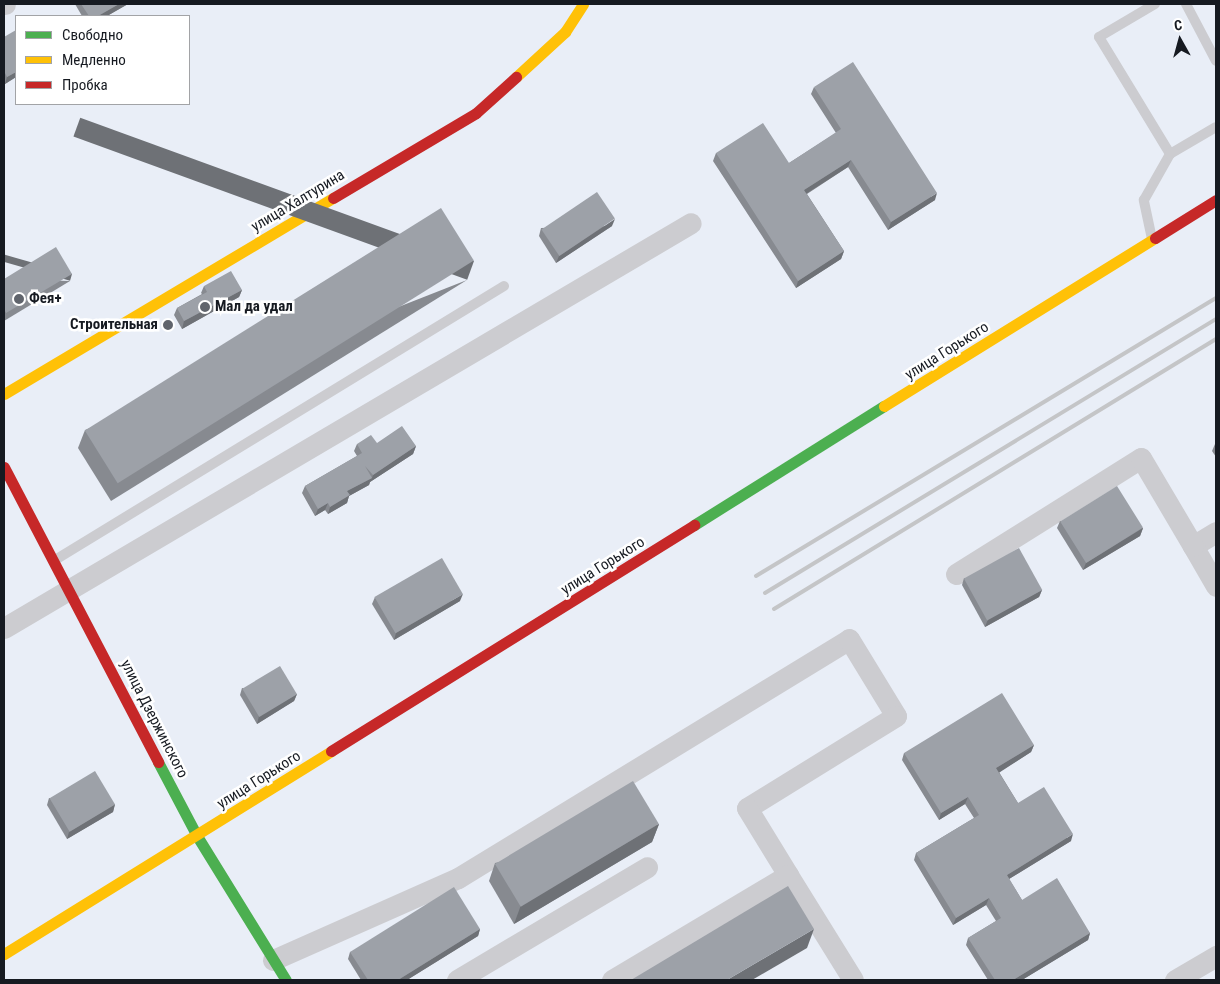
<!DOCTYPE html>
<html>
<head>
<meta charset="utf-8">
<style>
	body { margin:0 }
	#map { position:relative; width:1220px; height:984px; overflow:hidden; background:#e9eef7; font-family:"Roboto Condensed",sans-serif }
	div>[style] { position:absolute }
	.lane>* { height:10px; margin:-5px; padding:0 5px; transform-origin:5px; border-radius:5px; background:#ccccd0 }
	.street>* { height:21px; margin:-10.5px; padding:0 10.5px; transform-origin:10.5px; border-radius:10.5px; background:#ccccd0 }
	.fast>* { height:11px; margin:-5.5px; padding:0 5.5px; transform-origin:5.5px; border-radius:5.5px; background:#4caf50 }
	.slow>* { height:11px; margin:-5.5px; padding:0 5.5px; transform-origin:5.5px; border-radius:5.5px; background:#ffc107 }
	.jam>* { height:11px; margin:-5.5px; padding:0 5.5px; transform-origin:5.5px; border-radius:5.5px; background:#c62828 }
	.rail>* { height:4px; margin:-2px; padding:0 2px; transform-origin:2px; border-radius:2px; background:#c4c5c7 }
	.wall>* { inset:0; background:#878a90 }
	.shaded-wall>* { inset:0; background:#6e7176; transform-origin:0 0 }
	.building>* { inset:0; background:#9da1a8; transform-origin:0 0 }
	.dots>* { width:14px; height:14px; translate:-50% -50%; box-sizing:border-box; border:2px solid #fff; border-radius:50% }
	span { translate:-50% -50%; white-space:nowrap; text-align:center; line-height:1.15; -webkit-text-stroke:5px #fff; paint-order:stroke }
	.street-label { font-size:15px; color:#161a21 }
	.poi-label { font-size:15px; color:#161a21; font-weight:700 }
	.left { translate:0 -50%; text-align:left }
	.right { translate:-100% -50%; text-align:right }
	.frame { position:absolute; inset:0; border:5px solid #161a21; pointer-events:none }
	.legend { position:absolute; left:15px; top:15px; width:175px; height:90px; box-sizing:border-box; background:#fff; border:1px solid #a2a3a6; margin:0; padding:6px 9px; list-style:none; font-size:15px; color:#161a21 }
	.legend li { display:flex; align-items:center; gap:10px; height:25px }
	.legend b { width:25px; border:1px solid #a2a3a6 }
	.north { position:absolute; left:1155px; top:15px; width:50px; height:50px; -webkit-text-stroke:4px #fff; paint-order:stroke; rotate:353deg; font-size:14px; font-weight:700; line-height:20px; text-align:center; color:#161a21 }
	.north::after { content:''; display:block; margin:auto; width:18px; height:22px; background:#161a21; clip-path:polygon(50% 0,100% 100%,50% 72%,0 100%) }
</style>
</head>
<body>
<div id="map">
	<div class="lane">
		<div style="left:1155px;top:4px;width:65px;rotate:149.5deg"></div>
		<div style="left:1099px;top:37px;width:137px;rotate:58.7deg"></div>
		<div style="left:1186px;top:4px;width:64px;rotate:62.2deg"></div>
		<div style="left:1152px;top:239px;width:40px;rotate:-102deg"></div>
		<div style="left:1144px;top:200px;width:53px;rotate:-60.5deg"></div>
		<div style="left:1170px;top:154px;width:53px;rotate:-30.4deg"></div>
		<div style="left:55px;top:560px;width:526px;rotate:-31.39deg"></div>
	</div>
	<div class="street">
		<div style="left:4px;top:4px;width:1px"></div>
		<div style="left:1216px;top:532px;width:27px;rotate:149deg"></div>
		<div style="left:1193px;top:546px;width:46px;rotate:60.1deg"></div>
		<div style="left:956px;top:574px;width:218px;rotate:-32.1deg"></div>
		<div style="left:1141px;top:458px;width:102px;rotate:59.4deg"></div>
		<div style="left:4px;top:628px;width:797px;rotate:-30.52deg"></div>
		<div style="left:273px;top:960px;width:202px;rotate:-23.9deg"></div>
		<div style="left:458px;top:878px;width:458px;rotate:-31.4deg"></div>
		<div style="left:849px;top:639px;width:90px;rotate:58.6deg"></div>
		<div style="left:896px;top:716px;width:175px;rotate:148.3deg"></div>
		<div style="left:747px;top:808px;width:79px;rotate:58.5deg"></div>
		<div style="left:457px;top:980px;width:221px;rotate:-30.7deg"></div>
		<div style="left:612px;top:980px;width:205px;rotate:-30.8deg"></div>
		<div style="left:788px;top:875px;width:123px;rotate:58.2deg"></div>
		<div style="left:1175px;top:980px;width:48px;rotate:-30.3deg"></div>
	</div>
	<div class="fast">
		<div style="left:694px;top:525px;width:224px;rotate:-32.1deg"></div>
		<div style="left:158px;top:762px;width:84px;rotate:62.2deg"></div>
		<div style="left:197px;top:836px;width:169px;rotate:58.3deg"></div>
	</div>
	<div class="slow">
		<div style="left:516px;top:77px;width:67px;rotate:-42.6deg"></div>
		<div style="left:565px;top:32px;width:33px;rotate:-57deg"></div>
		<div style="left:4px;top:394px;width:383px;rotate:-30.8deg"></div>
		<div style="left:884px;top:406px;width:319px;rotate:-31.8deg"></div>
		<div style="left:4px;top:954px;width:385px;rotate:-31.8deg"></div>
	</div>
	<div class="jam">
		<div style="left:333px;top:198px;width:166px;rotate:-30.7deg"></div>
		<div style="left:476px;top:113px;width:54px;rotate:-42deg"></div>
		<div style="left:1155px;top:238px;width:72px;rotate:-31.9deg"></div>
		<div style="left:4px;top:467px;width:333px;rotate:62.4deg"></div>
		<div style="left:331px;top:751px;width:428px;rotate:-31.9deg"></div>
	</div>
	<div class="rail">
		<div style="left:756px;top:576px;width:537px;rotate:-31.15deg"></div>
		<div style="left:765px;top:593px;width:528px;rotate:-31.28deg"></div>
		<div style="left:774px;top:609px;width:518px;rotate:-31.42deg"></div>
	</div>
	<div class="wall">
		<div style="clip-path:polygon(75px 4px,128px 4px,107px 16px,82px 16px)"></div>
		<div style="clip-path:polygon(4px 37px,16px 77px,5px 84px,4px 82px)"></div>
		<div style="clip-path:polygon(814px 87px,935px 200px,888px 230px,848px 167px,807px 194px,844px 251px,841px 259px,796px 288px,713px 161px,716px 153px,789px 163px,836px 133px,811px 94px)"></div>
		<div style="clip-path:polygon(612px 226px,556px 263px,539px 236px,541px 228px)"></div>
		<div style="clip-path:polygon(4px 279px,70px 281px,4px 321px)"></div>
		<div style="clip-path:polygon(467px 280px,111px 501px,78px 448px,85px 430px)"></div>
		<div style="clip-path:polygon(204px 286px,242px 290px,239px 297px,182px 329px,174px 315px,177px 308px,202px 294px,201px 293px)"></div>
		<div style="clip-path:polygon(377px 443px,416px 446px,413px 454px,370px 482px,369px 485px,349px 496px,347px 503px,328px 514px,325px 510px,315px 516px,302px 493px,305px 486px,357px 456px,354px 451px,357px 444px)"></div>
		<div style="clip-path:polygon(1216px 443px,1216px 457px,1212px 451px,1215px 444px)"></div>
		<div style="clip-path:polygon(1060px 521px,1143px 528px,1140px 536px,1083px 570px,1057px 528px)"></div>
		<div style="clip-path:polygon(964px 578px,1042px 590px,1039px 597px,985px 627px,962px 585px)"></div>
		<div style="clip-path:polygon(375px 597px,460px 601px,394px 640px,372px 604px)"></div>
		<div style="clip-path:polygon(242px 688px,297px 694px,294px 701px,257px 724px,240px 695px)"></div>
		<div style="clip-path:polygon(1034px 745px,1031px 752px,999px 772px,1018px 803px,1071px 841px,1009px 879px,1022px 900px,1090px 933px,1088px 940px,1022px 980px,988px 980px,966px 945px,968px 938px,996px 921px,986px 905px,953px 925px,914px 860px,916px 853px,974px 818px,965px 804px,939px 820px,902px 760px,904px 753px)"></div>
		<div style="clip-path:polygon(49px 798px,115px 804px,113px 812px,67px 839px,47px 805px)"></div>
		<div style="clip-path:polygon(659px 824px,652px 842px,514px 924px,489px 881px,495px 863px)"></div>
		<div style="clip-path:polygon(480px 929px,478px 936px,407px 980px,361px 980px,348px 959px,350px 952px)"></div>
	</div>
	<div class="shaded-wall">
		<div style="clip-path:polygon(119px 4px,128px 4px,107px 16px,98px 16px)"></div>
		<div style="clip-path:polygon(16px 72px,16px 77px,5px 84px,7px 77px)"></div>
		<div style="clip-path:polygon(851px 160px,848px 167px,801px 197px,804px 190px)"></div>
		<div style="clip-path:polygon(937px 193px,935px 200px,888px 230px,891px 222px)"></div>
		<div style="clip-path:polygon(615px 219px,612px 226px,556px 263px,559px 256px)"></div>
		<div style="clip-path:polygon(844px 251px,841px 259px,796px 288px,798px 281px)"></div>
		<div style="left:474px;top:261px;width:20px;height:419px;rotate:110deg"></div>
		<div style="left:72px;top:274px;width:7px;height:77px;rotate:106deg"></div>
		<div style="clip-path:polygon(242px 290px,239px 297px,182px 329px,184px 321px)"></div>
		<div style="clip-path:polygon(416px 446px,413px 454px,370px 482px,369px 485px,349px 496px,347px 503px,328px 514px,330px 507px,347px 491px,372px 478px,373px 475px)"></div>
		<div style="clip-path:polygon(328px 503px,325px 510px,315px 516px,318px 509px)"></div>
		<div style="clip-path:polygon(1143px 528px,1140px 536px,1083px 570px,1086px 563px)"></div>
		<div style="clip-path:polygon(1042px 590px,1039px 597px,985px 627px,988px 619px)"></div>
		<div style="clip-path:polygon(463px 594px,460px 601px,394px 640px,396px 633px)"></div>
		<div style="clip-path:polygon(297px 694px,294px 701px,257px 724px,259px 716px)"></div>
		<div style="clip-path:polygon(1034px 745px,1031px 752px,994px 776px,996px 768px)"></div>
		<div style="clip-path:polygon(968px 797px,965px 804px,939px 820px,941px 813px)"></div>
		<div style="clip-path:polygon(115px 804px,113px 812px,67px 839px,69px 832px)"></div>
		<div style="clip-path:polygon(659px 824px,652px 842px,514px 924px,521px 905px)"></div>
		<div style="clip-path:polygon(1073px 834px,1071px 841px,1004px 882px,1007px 875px)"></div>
		<div style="clip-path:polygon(989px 898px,986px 905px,953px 925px,956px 918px)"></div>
		<div style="clip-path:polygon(480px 929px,478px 936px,407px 980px,398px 980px)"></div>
		<div style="clip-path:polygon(814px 929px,807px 948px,752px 980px,727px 980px)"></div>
		<div style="clip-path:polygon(1090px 933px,1088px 940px,1022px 980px,1013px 980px)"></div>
	</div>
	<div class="building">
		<div style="clip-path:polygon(81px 4px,119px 4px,98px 16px,89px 16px)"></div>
		<div style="clip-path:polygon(16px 30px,16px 72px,7px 77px,4px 71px,4px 37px)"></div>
		<div style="clip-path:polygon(853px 62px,937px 193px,891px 222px,851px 160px,804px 190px,844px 251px,798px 281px,716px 153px,763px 123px,789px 163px,841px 129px,814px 87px)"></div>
		<div style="left:597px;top:192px;width:32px;height:67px;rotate:56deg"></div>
		<div style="left:441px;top:208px;width:62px;height:420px;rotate:58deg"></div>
		<div style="clip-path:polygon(56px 247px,72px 274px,6px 313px,4px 309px,4px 279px)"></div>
		<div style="clip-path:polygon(231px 271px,242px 290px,184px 321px,177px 308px,207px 292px,204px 286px)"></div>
		<div style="clip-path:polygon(402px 426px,416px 446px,373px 475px,365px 466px,372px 478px,347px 491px,350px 495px,330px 507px,328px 503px,318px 509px,305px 486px,362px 453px,357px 444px,371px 435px,377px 443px)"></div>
		<div style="left:1117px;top:486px;width:49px;height:67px;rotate:58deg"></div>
		<div style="left:1019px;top:548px;width:48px;height:63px;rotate:61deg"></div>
		<div style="left:442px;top:558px;width:42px;height:78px;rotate:60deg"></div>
		<div style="left:280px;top:666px;width:33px;height:44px;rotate:59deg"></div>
		<div style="clip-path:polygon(1002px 693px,1034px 745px,996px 768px,1018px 803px,1044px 787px,1073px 834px,1007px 875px,1022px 900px,1057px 878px,1090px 933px,1013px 980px,995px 980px,968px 938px,1001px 918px,989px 898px,956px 918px,916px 853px,979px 815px,968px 797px,941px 813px,904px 753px)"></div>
		<div style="left:95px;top:771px;width:39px;height:53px;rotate:59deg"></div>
		<div style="left:633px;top:781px;width:50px;height:161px;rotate:59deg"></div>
		<div style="clip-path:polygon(788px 886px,814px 929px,727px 980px,631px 980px)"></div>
		<div style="clip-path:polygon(454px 887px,480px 929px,398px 980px,368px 980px,350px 952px)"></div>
	</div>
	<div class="dots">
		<div style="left:19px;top:299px;background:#60646c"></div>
		<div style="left:205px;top:307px;background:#60646c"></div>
		<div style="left:168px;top:325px;background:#60646c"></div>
	</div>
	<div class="street-label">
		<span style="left:298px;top:201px;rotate:-31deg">улица Халтурина</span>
		<span style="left:947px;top:351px;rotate:-32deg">улица Горького</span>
		<span style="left:603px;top:566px;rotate:-32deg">улица Горького</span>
		<span style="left:154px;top:719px;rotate:63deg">улица Дзержинского</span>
		<span style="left:259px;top:780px;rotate:-32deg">улица Горького</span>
	</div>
	<div class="poi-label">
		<span class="left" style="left:29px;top:299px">Фея+</span>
		<span class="left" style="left:215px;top:307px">Мал да удал</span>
		<span class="right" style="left:158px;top:325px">Строительная</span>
	</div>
	<div class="frame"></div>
	<ul class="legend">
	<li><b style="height:6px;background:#4caf50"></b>Свободно</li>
	<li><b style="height:6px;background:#ffc107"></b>Медленно</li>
	<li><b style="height:6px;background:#c62828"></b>Пробка</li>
	</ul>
	<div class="north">С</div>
</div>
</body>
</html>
